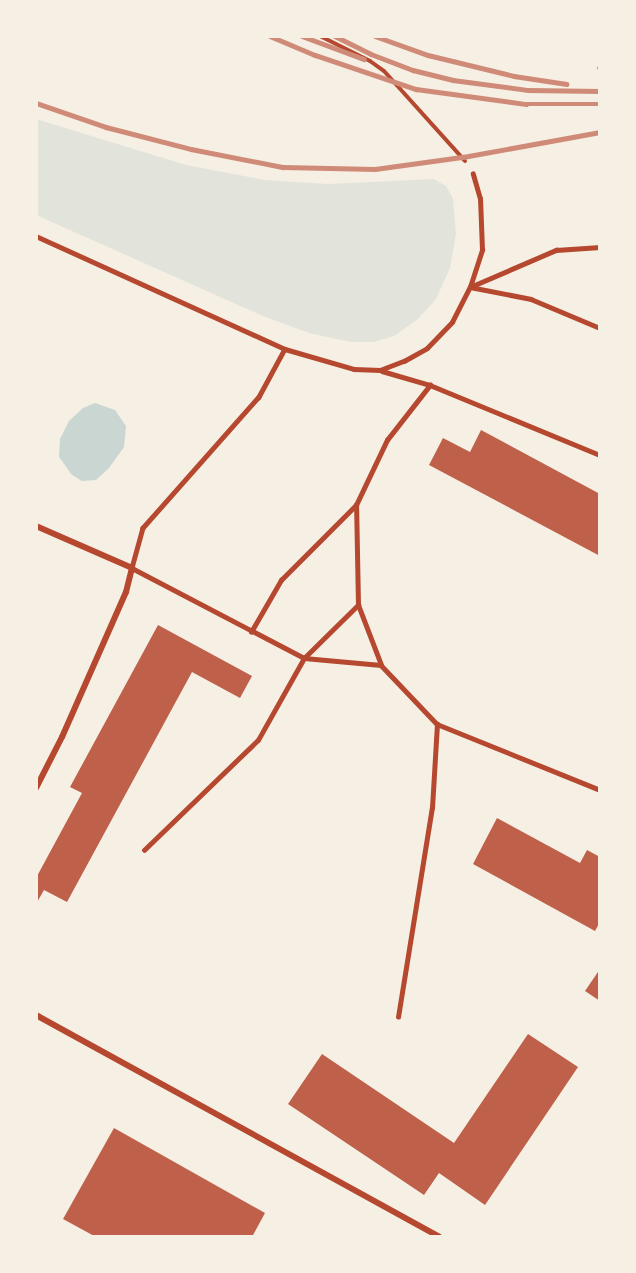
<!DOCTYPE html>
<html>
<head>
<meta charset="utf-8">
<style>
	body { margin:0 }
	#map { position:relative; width:636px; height:1273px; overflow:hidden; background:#f6efe4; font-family:Arial,sans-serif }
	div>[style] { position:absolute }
	.green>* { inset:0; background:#e2e4dc }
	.water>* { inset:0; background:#c9d6d2 }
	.building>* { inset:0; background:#bf614a }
	.path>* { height:4px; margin:-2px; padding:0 2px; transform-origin:2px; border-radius:2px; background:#b5482f }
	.service>* { height:4.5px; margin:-2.25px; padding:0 2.25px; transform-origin:2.25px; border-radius:2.25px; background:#b5482f }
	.minor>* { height:6px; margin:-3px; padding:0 3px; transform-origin:3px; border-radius:3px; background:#b5482f }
	.rail>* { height:4.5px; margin:-2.25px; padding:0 2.25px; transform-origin:2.25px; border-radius:2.25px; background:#cf8b77 }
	span { translate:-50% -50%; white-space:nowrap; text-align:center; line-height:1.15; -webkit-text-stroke:4.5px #f6efe4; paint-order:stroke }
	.frame { position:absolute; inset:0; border:38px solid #f6efe4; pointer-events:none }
</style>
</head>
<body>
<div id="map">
	<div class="green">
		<div style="clip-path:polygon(36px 119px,186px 165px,265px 180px,328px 184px,434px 179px,446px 186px,453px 198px,456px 234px,450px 268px,436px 299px,418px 319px,394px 336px,374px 342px,351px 342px,309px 333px,263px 316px,36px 215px)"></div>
	</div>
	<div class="water">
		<div style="clip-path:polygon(95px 403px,115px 410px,126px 426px,124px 447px,109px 468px,96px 480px,82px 481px,72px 475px,59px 457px,60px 439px,69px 421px,83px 408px)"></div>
	</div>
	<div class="building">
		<div style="clip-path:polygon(481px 430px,600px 494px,600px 556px,429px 465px,443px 438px,470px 452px)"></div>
		<div style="clip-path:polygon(158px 625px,252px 676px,240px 698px,192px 672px,67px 902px,44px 890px,36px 904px,36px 878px,82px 793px,70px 787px)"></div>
		<div style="clip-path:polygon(497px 818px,580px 863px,587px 850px,600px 857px,600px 922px,595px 931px,473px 864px)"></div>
		<div style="clip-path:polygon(600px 969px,600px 1001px,585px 991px)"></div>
		<div style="clip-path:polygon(528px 1034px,578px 1067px,485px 1205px,439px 1173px,424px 1195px,288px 1104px,322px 1054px,454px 1143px)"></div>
		<div style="clip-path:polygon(114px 1128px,265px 1213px,252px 1237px,96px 1237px,63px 1219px)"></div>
	</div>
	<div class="path">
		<div style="left:320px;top:36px;width:56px;rotate:26.6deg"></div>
		<div style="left:370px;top:61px;width:17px;rotate:36deg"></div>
		<div style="left:384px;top:71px;width:121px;rotate:48deg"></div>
	</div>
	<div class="service">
		<div style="left:36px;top:236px;width:273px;rotate:24.4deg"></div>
		<div style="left:285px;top:349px;width:72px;rotate:16.2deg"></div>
		<div style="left:354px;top:369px;width:26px;rotate:2deg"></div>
		<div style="left:380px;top:370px;width:26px;rotate:-21deg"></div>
		<div style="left:404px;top:361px;width:26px;rotate:-29deg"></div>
		<div style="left:427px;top:348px;width:36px;rotate:-46deg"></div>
		<div style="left:452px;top:322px;width:39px;rotate:-63deg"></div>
		<div style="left:470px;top:287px;width:39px;rotate:-72deg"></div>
		<div style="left:482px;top:250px;width:51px;rotate:-92.2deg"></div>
		<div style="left:480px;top:199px;width:26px;rotate:-106deg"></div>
		<div style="left:470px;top:287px;width:94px;rotate:-23.3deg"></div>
		<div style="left:556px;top:250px;width:44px;rotate:-3.9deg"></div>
		<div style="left:470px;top:287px;width:62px;rotate:11.1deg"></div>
		<div style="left:531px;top:299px;width:75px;rotate:22.8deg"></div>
		<div style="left:285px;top:349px;width:55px;rotate:118.4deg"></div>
		<div style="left:259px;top:397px;width:175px;rotate:131.5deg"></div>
		<div style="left:143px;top:528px;width:41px;rotate:105.4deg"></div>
		<div style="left:132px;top:568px;width:194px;rotate:27.6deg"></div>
		<div style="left:304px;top:658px;width:77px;rotate:5.2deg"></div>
		<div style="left:381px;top:665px;width:81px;rotate:46.5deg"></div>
		<div style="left:437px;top:724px;width:176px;rotate:22deg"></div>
		<div style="left:382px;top:371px;width:50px;rotate:16.3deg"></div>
		<div style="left:430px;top:385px;width:184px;rotate:22.4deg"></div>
		<div style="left:251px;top:632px;width:60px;rotate:-60deg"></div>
		<div style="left:281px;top:580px;width:106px;rotate:-45deg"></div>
		<div style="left:381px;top:665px;width:64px;rotate:-111deg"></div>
		<div style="left:358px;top:605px;width:100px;rotate:-91.1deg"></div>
		<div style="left:356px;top:505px;width:72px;rotate:-64.5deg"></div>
		<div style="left:387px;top:440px;width:70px;rotate:-52deg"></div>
		<div style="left:144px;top:850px;width:158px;rotate:-44deg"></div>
		<div style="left:258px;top:740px;width:94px;rotate:-60.7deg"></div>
		<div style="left:304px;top:658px;width:76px;rotate:-44.5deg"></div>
		<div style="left:398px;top:1017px;width:212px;rotate:-80.8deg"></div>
		<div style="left:432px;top:808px;width:84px;rotate:-86.6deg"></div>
	</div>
	<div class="minor">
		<div style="left:36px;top:526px;width:105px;rotate:23.6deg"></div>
		<div style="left:132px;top:568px;width:25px;rotate:104deg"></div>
		<div style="left:126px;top:592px;width:158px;rotate:113.8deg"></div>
		<div style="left:62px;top:737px;width:57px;rotate:117deg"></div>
		<div style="left:36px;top:1015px;width:460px;rotate:28.8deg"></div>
	</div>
	<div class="rail">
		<div style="left:270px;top:36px;width:49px;rotate:22.9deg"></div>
		<div style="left:315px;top:55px;width:107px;rotate:18.6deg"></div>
		<div style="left:416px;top:89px;width:111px;rotate:7.8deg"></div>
		<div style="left:526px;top:104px;width:74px"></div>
		<div style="left:302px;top:36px;width:66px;rotate:20.4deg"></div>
		<div style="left:335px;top:36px;width:40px;rotate:26.6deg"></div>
		<div style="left:371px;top:54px;width:45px;rotate:20.9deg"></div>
		<div style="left:413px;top:70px;width:41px;rotate:14deg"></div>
		<div style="left:453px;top:80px;width:76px;rotate:7.6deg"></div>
		<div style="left:528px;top:90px;width:72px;rotate:0.8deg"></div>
		<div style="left:375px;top:36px;width:56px;rotate:19.7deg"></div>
		<div style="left:428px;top:55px;width:89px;rotate:13.7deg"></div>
		<div style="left:514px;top:76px;width:53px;rotate:8.7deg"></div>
		<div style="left:599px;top:68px;width:1px"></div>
		<div style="left:36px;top:103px;width:74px;rotate:18.9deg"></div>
		<div style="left:106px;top:127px;width:88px;rotate:14.5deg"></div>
		<div style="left:191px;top:149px;width:94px;rotate:11.1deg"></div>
		<div style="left:283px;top:167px;width:92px;rotate:1.2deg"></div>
		<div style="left:375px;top:169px;width:89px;rotate:-7.8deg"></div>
		<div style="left:463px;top:157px;width:139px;rotate:-10.3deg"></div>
	</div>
	<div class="frame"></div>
</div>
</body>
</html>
